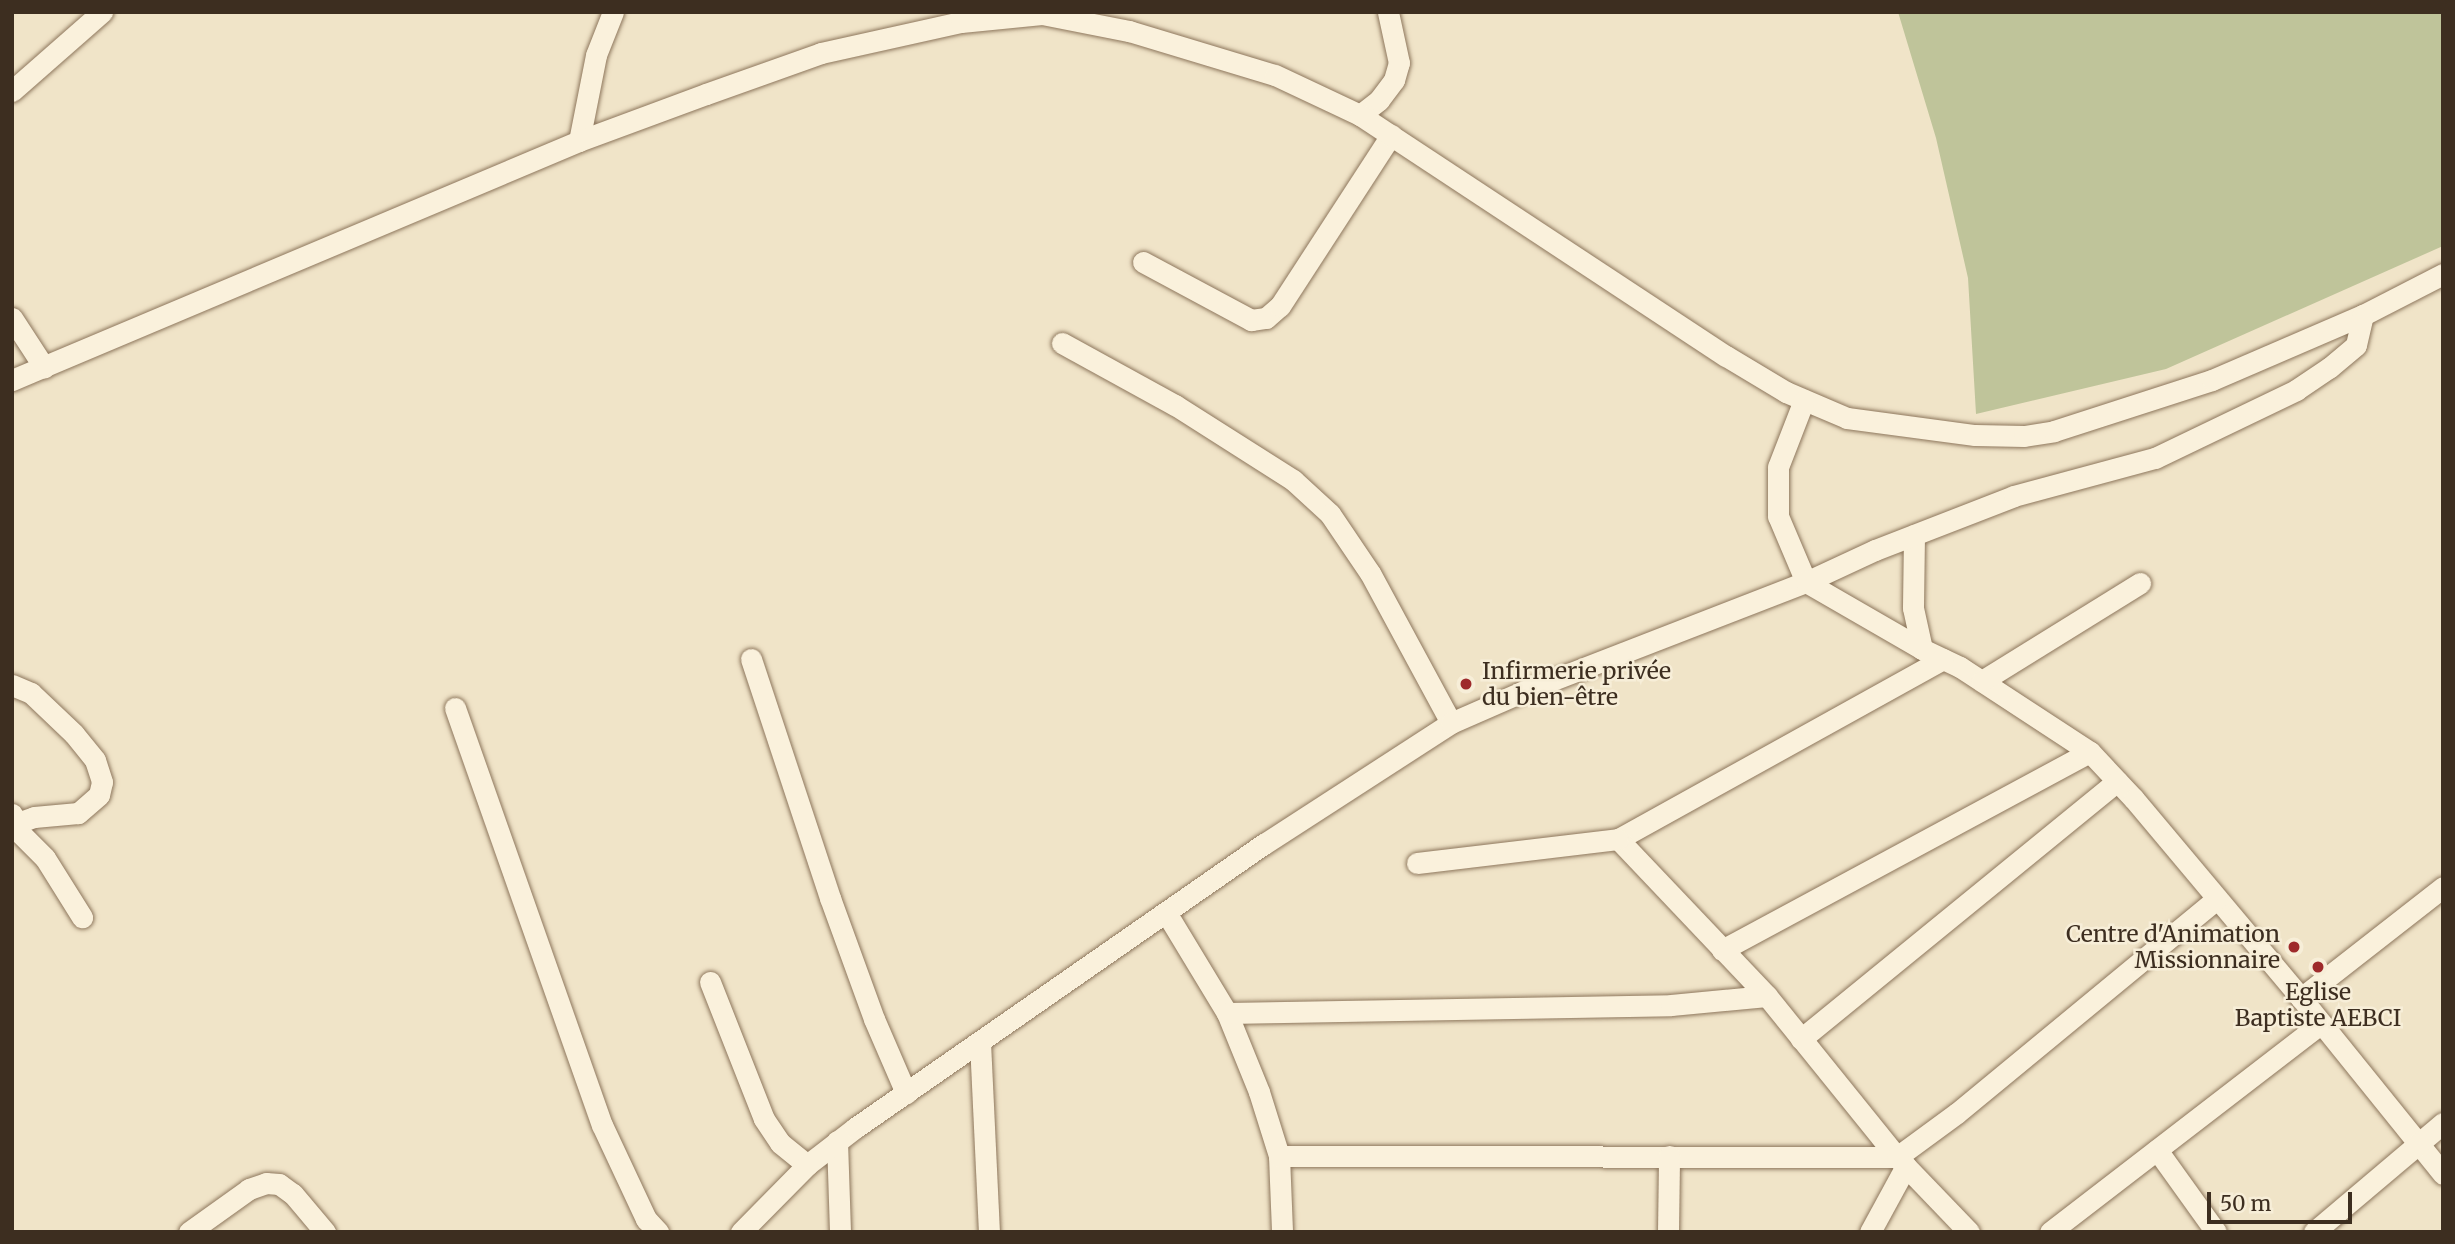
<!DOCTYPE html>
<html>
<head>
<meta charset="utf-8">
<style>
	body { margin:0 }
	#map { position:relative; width:2455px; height:1244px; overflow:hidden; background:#f0e4c8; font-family:Merriweather,serif }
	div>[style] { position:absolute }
	.cemetery>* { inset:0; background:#bfc49a }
	.roads { filter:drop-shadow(0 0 2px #8d765c) drop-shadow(0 0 2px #8d765c) }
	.street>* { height:21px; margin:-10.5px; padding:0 10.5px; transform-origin:10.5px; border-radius:10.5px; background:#faf1dc }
	.dots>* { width:19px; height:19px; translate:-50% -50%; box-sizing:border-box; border:4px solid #f7eed8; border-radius:50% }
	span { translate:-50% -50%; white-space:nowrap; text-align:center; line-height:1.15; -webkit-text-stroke:5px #f7eed8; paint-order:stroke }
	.poi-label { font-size:23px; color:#3d2e20 }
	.left { translate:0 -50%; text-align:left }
	.right { translate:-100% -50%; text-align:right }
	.frame { position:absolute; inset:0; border:14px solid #3d2e20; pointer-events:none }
	.scale { position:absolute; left:2207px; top:1192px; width:145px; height:32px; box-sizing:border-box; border:4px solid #3d2e20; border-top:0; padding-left:9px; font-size:21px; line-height:24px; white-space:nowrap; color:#3d2e20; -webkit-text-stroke:5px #f7eed8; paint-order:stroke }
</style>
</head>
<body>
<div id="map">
	<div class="cemetery">
		<div style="clip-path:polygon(1898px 12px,2443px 12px,2443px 246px,2166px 369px,1976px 414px,1968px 278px,1936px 138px)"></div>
	</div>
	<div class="roads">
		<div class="street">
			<div style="left:12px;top:91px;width:120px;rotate:-41.3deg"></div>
			<div style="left:1360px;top:115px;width:24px;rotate:-38deg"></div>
			<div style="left:1379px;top:100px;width:25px;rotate:-53deg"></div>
			<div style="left:1394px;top:80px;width:18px;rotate:-74deg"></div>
			<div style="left:1399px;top:63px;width:52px;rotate:-102.2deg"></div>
			<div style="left:579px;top:141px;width:88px;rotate:-78.8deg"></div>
			<div style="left:596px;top:55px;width:46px;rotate:-68.4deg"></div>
			<div style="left:1143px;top:262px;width:123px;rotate:28.2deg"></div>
			<div style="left:1251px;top:320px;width:15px;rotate:-8deg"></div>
			<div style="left:1266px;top:318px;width:18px;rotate:-41deg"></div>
			<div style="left:1280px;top:306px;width:204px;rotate:-57deg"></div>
			<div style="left:12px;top:318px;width:59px;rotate:56.9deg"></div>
			<div style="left:1062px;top:343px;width:129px;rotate:28.8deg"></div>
			<div style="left:1175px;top:405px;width:140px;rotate:32.4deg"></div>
			<div style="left:1293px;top:480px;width:50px;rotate:42.6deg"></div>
			<div style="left:1330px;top:514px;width:71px;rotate:55.9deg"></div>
			<div style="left:1370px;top:573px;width:170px;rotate:61.6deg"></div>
			<div style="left:12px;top:380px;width:615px;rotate:-22.86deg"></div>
			<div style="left:579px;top:141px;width:135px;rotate:-20.3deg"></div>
			<div style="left:706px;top:94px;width:122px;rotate:-19.6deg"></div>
			<div style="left:821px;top:53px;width:143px;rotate:-12.5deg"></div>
			<div style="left:961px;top:22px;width:81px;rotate:-5.6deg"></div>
			<div style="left:1042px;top:14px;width:89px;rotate:11.1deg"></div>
			<div style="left:1129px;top:31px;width:152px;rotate:16.8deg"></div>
			<div style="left:1275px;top:75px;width:94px;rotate:25.2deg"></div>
			<div style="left:1360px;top:115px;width:438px;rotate:33.4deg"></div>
			<div style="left:1726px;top:356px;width:70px;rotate:31deg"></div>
			<div style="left:1786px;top:392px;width:66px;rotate:23.1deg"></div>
			<div style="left:1847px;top:418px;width:129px;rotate:7.6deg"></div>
			<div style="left:1975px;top:435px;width:49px;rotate:1.2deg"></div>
			<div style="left:2024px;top:436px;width:30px;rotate:-9deg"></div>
			<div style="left:2054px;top:431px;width:166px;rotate:-17.9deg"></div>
			<div style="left:2212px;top:380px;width:164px;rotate:-23.3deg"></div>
			<div style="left:2363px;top:315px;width:90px;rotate:-27.1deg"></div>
			<div style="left:1804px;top:400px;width:72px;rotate:111.2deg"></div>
			<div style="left:1778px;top:467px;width:49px;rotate:90deg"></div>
			<div style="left:1778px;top:516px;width:72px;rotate:67deg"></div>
			<div style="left:1806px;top:582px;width:134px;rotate:30deg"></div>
			<div style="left:1914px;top:535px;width:73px;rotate:90.8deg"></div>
			<div style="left:1913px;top:608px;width:42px;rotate:77.6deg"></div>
			<div style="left:1922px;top:649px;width:42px;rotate:25.3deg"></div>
			<div style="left:1960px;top:667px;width:155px;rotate:33.2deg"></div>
			<div style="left:2090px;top:752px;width:64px;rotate:46.9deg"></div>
			<div style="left:2134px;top:799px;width:260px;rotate:50deg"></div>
			<div style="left:2301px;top:998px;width:226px;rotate:51.1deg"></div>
			<div style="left:751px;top:659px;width:252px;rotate:71.7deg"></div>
			<div style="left:830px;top:898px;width:129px;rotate:70deg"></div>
			<div style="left:874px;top:1019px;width:81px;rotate:66.6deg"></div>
			<div style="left:1943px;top:659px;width:372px;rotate:151deg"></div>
			<div style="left:1618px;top:839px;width:216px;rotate:46.5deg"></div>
			<div style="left:1767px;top:996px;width:207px;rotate:51.1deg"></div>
			<div style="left:1897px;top:1157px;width:104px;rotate:46.2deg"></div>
			<div style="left:1982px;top:681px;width:186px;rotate:-31.8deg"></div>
			<div style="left:12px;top:685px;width:21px;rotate:23deg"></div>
			<div style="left:31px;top:693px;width:59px;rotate:43.6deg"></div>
			<div style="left:74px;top:734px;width:33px;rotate:51deg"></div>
			<div style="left:95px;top:760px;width:23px;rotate:72deg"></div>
			<div style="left:102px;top:782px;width:13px;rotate:103deg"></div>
			<div style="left:99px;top:795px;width:28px;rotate:139deg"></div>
			<div style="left:78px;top:813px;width:44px;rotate:174.8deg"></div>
			<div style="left:34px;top:817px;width:23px;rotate:160deg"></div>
			<div style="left:455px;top:708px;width:442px;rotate:70.6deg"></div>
			<div style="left:602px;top:1125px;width:104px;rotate:64.9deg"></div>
			<div style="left:646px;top:1219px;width:18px;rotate:47deg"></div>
			<div style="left:12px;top:814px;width:21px;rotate:67deg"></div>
			<div style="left:20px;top:833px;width:35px;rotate:45deg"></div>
			<div style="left:45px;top:858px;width:70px;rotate:57.9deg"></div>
			<div style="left:1417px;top:863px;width:202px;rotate:-6.8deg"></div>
			<div style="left:1167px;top:914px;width:116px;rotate:58.8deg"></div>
			<div style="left:1227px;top:1013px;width:85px;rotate:67.9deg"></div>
			<div style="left:1259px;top:1092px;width:67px;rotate:72.6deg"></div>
			<div style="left:1279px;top:1156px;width:76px;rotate:87.7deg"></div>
			<div style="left:1722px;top:950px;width:418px;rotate:-28.3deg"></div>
			<div style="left:710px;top:982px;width:147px;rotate:68.5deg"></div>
			<div style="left:764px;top:1119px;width:29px;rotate:56deg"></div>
			<div style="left:780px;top:1143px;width:35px;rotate:39deg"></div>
			<div style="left:2301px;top:998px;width:180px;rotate:-38deg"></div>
			<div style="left:1227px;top:1013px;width:444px;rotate:-1deg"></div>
			<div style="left:1671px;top:1005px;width:96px;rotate:-5.4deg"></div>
			<div style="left:1801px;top:1039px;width:408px;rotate:-39.2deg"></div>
			<div style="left:980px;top:1042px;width:190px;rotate:87.3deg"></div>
			<div style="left:837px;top:1141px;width:91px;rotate:88.1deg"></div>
			<div style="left:2157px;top:1150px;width:101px;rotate:54.3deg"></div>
			<div style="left:1279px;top:1156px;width:618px;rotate:0.09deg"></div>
			<div style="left:1897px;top:1157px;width:74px;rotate:-36.3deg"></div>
			<div style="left:1957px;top:1113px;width:337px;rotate:-39.5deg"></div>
			<div style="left:189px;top:1232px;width:74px;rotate:-35.6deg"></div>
			<div style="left:249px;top:1189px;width:18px;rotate:-19deg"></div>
			<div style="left:266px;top:1183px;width:13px;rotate:4deg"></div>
			<div style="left:279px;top:1184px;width:17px;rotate:36deg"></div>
			<div style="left:293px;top:1194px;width:50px;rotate:49.9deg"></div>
			<div style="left:741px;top:1232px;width:94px;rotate:-45.4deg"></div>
			<div style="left:807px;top:1165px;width:61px;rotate:-37.6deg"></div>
			<div style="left:855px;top:1128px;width:498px;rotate:-34.8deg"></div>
			<div style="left:1264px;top:844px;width:223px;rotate:-32.9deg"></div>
			<div style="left:1451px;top:723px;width:77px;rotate:-23.6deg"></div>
			<div style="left:1522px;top:692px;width:305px;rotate:-21.2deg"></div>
			<div style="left:1806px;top:582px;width:76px;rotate:-24.9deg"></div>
			<div style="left:1875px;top:550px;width:149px;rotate:-21.2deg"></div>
			<div style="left:2014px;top:496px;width:146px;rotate:-15.1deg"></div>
			<div style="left:2155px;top:458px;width:157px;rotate:-25.7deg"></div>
			<div style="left:2296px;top:390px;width:40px;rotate:-34deg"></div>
			<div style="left:2329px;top:368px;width:35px;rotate:-40deg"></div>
			<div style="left:2356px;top:345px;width:31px;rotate:-77deg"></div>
			<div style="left:1668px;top:1232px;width:76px;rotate:-89.2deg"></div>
			<div style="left:1870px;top:1232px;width:75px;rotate:-61.4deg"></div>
			<div style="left:2050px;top:1232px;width:342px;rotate:-37.6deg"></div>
			<div style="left:2314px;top:1232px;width:169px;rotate:-40.2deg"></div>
		</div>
	</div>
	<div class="dots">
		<div style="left:1466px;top:684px;background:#9e2a2b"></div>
		<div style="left:2294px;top:947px;background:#9e2a2b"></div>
		<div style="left:2318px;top:967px;background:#9e2a2b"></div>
	</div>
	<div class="poi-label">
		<span class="left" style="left:1482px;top:684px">Infirmerie privée<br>du bien-être</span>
		<span class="right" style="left:2280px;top:947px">Centre d'Animation<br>Missionnaire</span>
		<span style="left:2318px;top:1005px">Eglise<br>Baptiste AEBCI</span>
	</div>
	<div class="frame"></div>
	<div class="scale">50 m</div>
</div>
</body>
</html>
